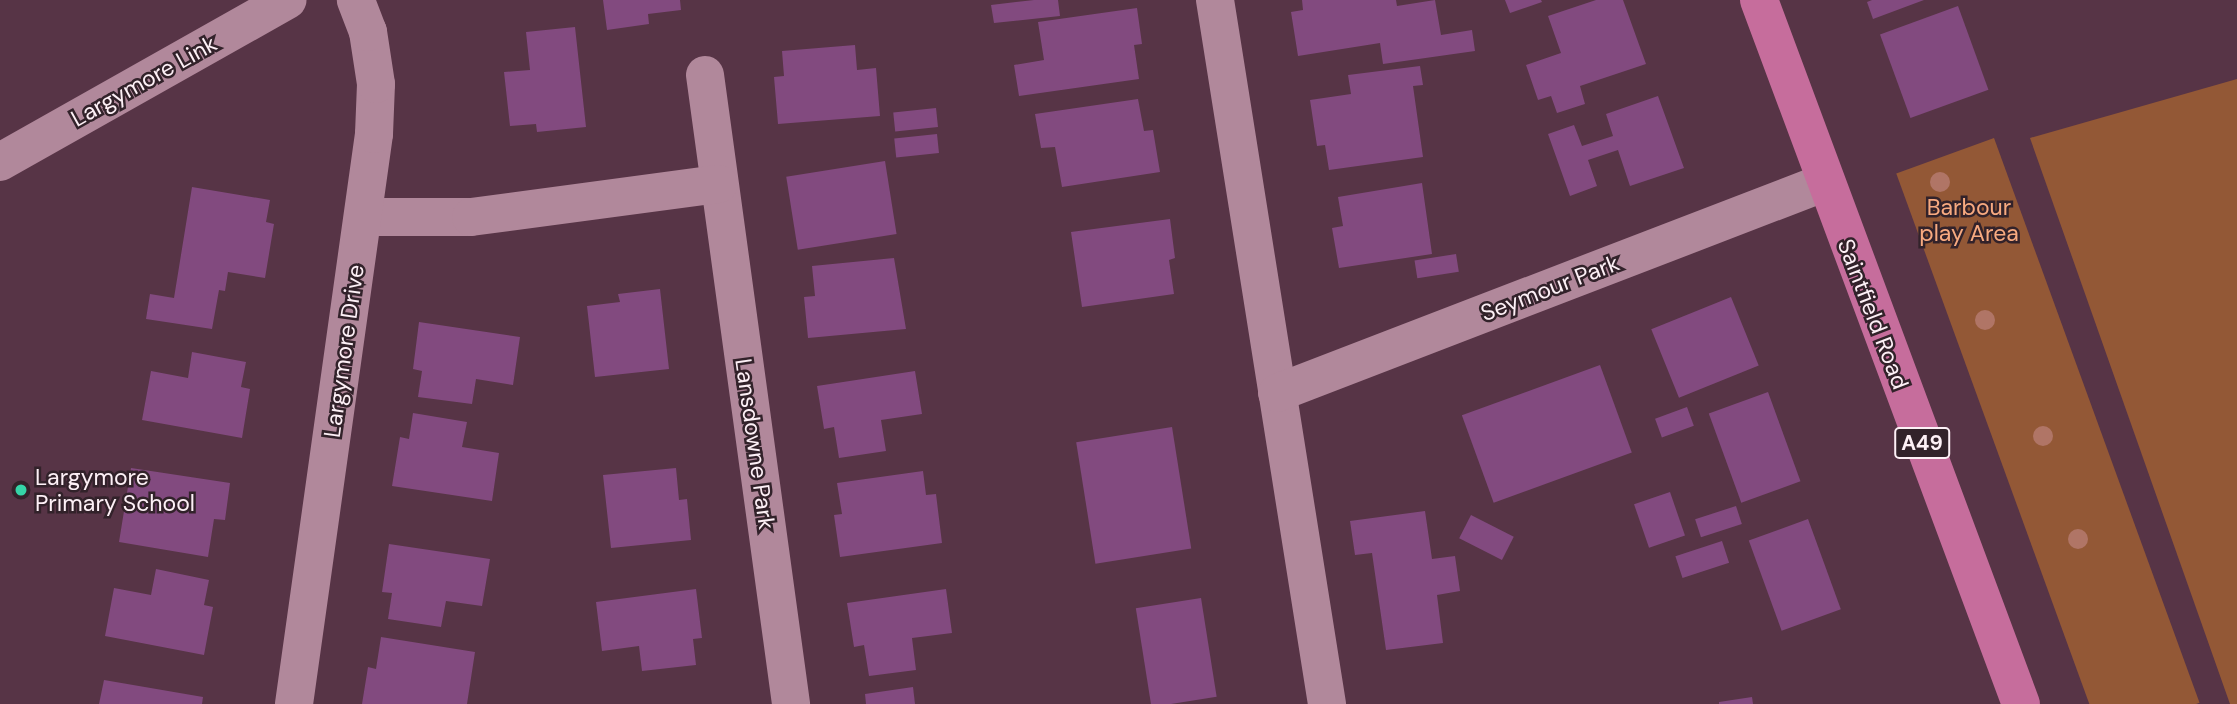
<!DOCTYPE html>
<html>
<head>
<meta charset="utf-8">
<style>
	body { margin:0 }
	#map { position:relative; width:2237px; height:704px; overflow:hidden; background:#573446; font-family:"DM Sans",sans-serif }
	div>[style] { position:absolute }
	.green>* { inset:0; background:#935836; transform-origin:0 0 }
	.building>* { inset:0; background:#824a7f; transform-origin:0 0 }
	.minor>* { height:38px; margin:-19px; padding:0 19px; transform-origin:19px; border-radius:19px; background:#b1889b }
	.major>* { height:38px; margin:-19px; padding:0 19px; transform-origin:19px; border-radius:19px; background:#c66d9c }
	.trees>* { width:20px; height:20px; margin:-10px; border-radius:50%; background:#b07566 }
	.dots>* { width:19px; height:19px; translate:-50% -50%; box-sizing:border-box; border:4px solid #32222a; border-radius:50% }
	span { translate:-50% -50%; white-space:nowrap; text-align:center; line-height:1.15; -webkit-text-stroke:5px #32222a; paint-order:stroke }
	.shield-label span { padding:2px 5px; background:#32222a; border:2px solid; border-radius:5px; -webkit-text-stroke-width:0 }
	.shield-label { font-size:21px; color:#fdf0f6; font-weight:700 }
	.street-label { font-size:23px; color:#fdf0f6 }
	.park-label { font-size:23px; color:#f8aa80 }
	.poi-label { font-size:23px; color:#fdf0f6 }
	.left { translate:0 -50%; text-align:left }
</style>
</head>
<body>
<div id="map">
	<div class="green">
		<div style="clip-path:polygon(2237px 79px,2237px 704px,2230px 704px,2030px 138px)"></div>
		<div style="left:1994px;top:138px;width:601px;height:104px;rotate:70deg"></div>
	</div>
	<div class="building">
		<div style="clip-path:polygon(603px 0,680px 0,681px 10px,648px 14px,649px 24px,607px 30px)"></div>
		<div style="clip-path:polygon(1034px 0,1058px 0,1060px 16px,994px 23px,991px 5px)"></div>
		<div style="clip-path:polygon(1302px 0,1396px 0,1397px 6px,1435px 0,1441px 35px,1472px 30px,1475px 51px,1383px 64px,1380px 43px,1298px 56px,1291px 12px,1303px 10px)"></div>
		<div style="clip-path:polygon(1505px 0,1541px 0,1542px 2px,1510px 13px)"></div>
		<div style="clip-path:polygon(1596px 0,1623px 0,1646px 64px,1580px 86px,1585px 104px,1557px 113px,1551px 96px,1538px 100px,1526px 65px,1561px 53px,1548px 16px)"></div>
		<div style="clip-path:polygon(1872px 0,1924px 0,1873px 19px,1867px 2px)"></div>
		<div style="left:1958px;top:6px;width:89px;height:83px;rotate:70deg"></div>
		<div style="clip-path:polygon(1137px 8px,1142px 44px,1134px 45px,1139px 79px,1019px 96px,1014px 65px,1044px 60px,1038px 22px)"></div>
		<div style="clip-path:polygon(575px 27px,586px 127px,537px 132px,536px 124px,510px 126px,504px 72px,530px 70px,526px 32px)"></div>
		<div style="clip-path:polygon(855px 45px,857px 70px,876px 68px,880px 116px,778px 124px,774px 77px,784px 76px,782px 51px)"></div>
		<div style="clip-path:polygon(1420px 66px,1423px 85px,1413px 86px,1423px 157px,1329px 170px,1325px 145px,1317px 146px,1310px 100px,1351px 94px,1348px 75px)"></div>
		<div style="clip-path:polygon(1658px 96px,1684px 168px,1630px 186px,1618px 150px,1588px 160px,1597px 186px,1570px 196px,1548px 134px,1574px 125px,1582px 146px,1613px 136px,1606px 114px)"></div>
		<div style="clip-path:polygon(1138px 99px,1144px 131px,1153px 130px,1160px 172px,1062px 187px,1055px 147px,1041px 148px,1035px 114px)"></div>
		<div style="left:936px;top:108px;width:19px;height:43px;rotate:84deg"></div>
		<div style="left:937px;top:134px;width:19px;height:43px;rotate:84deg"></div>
		<div style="left:885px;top:161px;width:74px;height:100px;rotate:81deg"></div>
		<div style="clip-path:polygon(1422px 183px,1432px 254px,1339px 268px,1332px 228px,1343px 226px,1338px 197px)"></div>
		<div style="clip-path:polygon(192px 187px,270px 200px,266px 222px,274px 224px,265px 278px,228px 272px,225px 291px,219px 290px,212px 329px,146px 319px,150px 294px,174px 298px)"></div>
		<div style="clip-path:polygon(1170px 219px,1175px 258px,1169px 260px,1174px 294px,1082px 307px,1071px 232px)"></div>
		<div style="left:1456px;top:254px;width:18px;height:42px;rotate:81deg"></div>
		<div style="clip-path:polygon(894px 258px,906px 329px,808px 338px,804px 297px,815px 296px,812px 266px)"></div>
		<div style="clip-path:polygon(660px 289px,669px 369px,595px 377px,587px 306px,620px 302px,618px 294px)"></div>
		<div style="left:1731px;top:297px;width:74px;height:86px;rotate:68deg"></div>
		<div style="clip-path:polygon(419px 322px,520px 337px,513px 385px,476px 379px,472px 404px,418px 397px,422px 371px,413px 369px)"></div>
		<div style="clip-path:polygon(192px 352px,246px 362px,241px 387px,250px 389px,242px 438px,142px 420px,151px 371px,188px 378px)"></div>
		<div style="left:1600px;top:365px;width:93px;height:147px;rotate:70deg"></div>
		<div style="clip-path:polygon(915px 371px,922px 414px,881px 420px,886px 451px,839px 458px,834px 427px,824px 429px,817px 386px)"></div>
		<div style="left:1768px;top:392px;width:95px;height:63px;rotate:70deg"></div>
		<div style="left:1687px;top:407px;width:20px;height:34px;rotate:70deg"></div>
		<div style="clip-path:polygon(413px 413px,467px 422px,462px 447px,499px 453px,492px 501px,392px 486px,400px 437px,409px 439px)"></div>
		<div style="left:1172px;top:427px;width:123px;height:97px;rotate:81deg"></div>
		<div style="clip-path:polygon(131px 468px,230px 483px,225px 520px,214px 519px,208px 557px,119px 542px)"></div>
		<div style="clip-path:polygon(676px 468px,679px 500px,687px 499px,691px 540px,611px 548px,603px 475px)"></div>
		<div style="clip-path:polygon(923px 471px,926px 495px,936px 494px,942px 543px,840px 557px,834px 515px,842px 514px,837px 483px)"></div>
		<div style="left:1670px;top:492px;width:46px;height:38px;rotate:71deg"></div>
		<div style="left:1736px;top:506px;width:19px;height:43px;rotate:72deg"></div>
		<div style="clip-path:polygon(1425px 511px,1432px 559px,1455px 556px,1460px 591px,1437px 595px,1443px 643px,1386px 650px,1372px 553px,1355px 555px,1350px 521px)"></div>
		<div style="left:1471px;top:515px;width:48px;height:26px;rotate:27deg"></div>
		<div style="left:1808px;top:519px;width:96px;height:63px;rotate:70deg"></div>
		<div style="left:1722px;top:541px;width:23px;height:49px;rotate:72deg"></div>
		<div style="clip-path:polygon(389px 544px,490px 559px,482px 606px,446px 601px,441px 627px,388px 619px,392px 593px,382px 592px)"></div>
		<div style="clip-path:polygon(156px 569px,209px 580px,204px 605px,213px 607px,204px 655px,105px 636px,114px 588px,151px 595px)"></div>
		<div style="clip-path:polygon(696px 589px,702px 638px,693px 639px,696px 665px,642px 671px,639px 646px,602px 651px,596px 602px)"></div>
		<div style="clip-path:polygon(946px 589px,952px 633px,912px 638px,916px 670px,869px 676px,864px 645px,854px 647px,847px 603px)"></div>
		<div style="left:1201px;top:598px;width:100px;height:66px;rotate:81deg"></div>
		<div style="clip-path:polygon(381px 637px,475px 652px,467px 704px,362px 704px,368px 667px,376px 669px)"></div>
		<div style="clip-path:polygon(104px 680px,203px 697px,202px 704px,99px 704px)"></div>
		<div style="clip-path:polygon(913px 687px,915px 704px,866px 704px,865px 694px)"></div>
		<div style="clip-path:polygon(1752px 697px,1753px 704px,1719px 704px,1719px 702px)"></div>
	</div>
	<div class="minor">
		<div style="left:1215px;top:0;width:713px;rotate:80.96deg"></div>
		<div style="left:705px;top:75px;width:635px;rotate:82.21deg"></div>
		<div style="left:0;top:162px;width:330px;rotate:-29.4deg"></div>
		<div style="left:364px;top:217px;width:107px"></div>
		<div style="left:471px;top:217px;width:250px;rotate:-7.6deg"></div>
		<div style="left:1277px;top:393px;width:585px;rotate:-21.04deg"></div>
		<div style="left:294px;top:704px;width:576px;rotate:-82.01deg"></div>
		<div style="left:374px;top:134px;width:50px;rotate:-87.7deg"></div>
		<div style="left:376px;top:84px;width:53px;rotate:-98.7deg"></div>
		<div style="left:368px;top:32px;width:34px;rotate:-111deg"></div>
	</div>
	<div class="major">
		<div style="left:1759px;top:0;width:751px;rotate:69.59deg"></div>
	</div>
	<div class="trees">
		<div style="left:1940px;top:182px"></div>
		<div style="left:1985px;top:320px"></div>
		<div style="left:2043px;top:436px"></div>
		<div style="left:2078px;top:539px"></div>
	</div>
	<div class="dots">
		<div style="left:21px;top:490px;background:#35d4a7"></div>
	</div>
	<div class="shield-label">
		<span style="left:1922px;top:443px">A49</span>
	</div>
	<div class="street-label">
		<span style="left:144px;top:81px;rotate:-29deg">Largymore Link</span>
		<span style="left:1550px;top:288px;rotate:-21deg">Seymour Park</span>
		<span style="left:1873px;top:314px;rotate:69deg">Saintfield Road</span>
		<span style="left:344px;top:351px;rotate:-82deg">Largymore Drive</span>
		<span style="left:755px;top:444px;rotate:82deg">Lansdowne Park</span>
	</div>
	<div class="park-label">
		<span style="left:1969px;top:220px">Barbour<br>play Area</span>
	</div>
	<div class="poi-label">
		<span class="left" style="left:35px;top:490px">Largymore<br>Primary School</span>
	</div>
</div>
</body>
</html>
